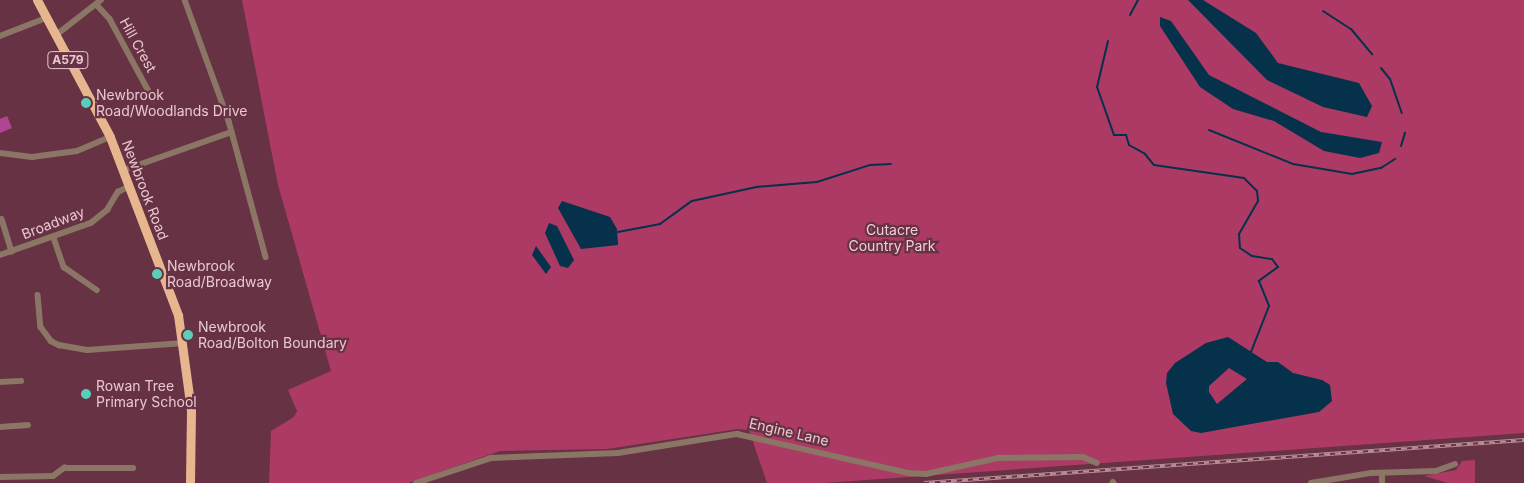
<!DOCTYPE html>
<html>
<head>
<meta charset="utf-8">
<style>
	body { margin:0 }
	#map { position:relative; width:1524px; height:483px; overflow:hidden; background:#673243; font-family:Inter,sans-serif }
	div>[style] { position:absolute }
	.green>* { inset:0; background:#ac3a65 }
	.water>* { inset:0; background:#05314b }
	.stream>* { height:2px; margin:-1px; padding:0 1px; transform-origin:1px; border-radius:1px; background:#05314b }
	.building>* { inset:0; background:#b04691 }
	.minor>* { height:5.5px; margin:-2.75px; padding:0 2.75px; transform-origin:2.75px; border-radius:2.75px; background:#8b7666 }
	.highway>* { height:9px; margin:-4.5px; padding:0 4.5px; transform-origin:4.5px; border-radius:4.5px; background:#e7b68e }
	.rail>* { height:4px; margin-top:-2px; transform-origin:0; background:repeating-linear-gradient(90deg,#673243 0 5.5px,#b78e99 0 11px); box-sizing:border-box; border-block:1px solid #b78e99 }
	.dots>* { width:14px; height:14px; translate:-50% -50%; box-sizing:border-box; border:2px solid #673243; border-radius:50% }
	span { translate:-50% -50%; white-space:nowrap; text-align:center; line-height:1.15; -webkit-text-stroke:4.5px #673243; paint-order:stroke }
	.shield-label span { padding:1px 4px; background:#673243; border:1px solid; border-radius:4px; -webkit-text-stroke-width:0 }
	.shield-label { font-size:12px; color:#e9c8d0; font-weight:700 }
	.street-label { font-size:14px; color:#e9c8d0 }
	.poi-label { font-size:14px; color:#e9c8d0 }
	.left { translate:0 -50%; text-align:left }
	.park-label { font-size:14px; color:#efced7 }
</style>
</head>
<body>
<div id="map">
	<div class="green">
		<div style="clip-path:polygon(242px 0,1524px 0,1524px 433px,824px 483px,767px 483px,749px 430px,738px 429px,607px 449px,500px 451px,408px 483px,269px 483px,271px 431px,294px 417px,297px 411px,288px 390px,331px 371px,278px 185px)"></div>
		<div style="clip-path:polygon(1475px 460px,1475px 483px,1448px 483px,1424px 476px,1456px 470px,1462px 461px)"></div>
	</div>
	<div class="water">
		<div style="clip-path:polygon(1188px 0,1203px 0,1256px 33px,1278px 63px,1359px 83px,1372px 106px,1367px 117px,1323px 107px,1267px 80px)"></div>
		<div style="clip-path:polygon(1160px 17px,1171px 21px,1209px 75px,1321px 132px,1382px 142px,1379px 153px,1360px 158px,1324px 151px,1274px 121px,1233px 109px,1200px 87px,1160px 26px)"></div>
		<div style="clip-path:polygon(562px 201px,610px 217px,617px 229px,618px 245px,581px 249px,558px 208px)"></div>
		<div style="clip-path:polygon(549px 223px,557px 226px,574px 260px,568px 268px,560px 266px,545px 233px)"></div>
		<div style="clip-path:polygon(536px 246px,551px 267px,546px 274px,532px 255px)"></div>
		<div style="clip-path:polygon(evenodd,1228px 337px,1267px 362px,1278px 362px,1293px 373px,1322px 380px,1330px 385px,1332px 401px,1319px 412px,1201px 433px,1191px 431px,1173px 414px,1166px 383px,1167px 373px,1175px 363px,1206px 343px,1228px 337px,1229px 368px,1247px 379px,1217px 404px,1209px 392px,1209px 386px,1229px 368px)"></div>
	</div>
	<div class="stream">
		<div style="left:1323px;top:11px;width:33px;rotate:33deg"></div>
		<div style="left:1351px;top:29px;width:33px;rotate:50deg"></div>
		<div style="left:1130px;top:15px;width:17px;rotate:-62deg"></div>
		<div style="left:1108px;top:41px;width:47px;rotate:103.4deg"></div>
		<div style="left:1097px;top:87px;width:51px;rotate:70.5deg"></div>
		<div style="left:1114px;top:135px;width:12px"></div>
		<div style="left:1126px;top:135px;width:10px;rotate:73deg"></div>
		<div style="left:1129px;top:145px;width:18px;rotate:29deg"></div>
		<div style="left:1145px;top:154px;width:14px;rotate:51deg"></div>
		<div style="left:1154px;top:165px;width:91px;rotate:8.2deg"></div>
		<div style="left:1244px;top:178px;width:18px;rotate:45deg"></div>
		<div style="left:1257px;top:191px;width:10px;rotate:84deg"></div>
		<div style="left:1258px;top:201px;width:38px;rotate:120deg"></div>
		<div style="left:1239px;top:234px;width:14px;rotate:86deg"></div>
		<div style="left:1240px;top:248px;width:14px;rotate:34deg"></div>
		<div style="left:1252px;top:256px;width:20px;rotate:9deg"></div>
		<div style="left:1272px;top:259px;width:10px;rotate:53deg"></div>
		<div style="left:1278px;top:267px;width:24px;rotate:144deg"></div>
		<div style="left:1259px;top:281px;width:27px;rotate:68deg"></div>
		<div style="left:1269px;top:306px;width:49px;rotate:111.4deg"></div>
		<div style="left:1381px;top:68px;width:14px;rotate:51deg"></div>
		<div style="left:1390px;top:79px;width:36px;rotate:71deg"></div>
		<div style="left:1209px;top:130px;width:91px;rotate:22deg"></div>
		<div style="left:1293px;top:164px;width:60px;rotate:9.6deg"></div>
		<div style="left:1352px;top:174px;width:30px;rotate:-12deg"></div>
		<div style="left:1381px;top:168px;width:17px;rotate:-33deg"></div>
		<div style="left:1401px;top:146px;width:14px;rotate:-73deg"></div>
		<div style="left:618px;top:232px;width:43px;rotate:-10.8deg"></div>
		<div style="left:660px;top:224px;width:39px;rotate:-36deg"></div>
		<div style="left:692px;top:201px;width:66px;rotate:-12.3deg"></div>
		<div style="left:756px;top:187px;width:61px;rotate:-4.7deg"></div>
		<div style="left:817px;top:182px;width:56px;rotate:-17.8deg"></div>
		<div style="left:870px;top:165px;width:21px;rotate:-3deg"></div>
	</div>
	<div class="building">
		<div style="clip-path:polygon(7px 116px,12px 128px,0 133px,0 119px)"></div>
	</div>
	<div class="minor">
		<div style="left:185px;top:0;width:129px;rotate:70deg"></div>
		<div style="left:229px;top:121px;width:141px;rotate:74.8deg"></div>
		<div style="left:97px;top:5px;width:19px;rotate:47deg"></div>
		<div style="left:110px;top:19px;width:91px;rotate:61.7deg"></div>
		<div style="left:0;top:36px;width:49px;rotate:-21.4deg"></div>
		<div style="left:55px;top:36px;width:58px;rotate:-38deg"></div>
		<div style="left:0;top:153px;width:32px;rotate:7deg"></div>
		<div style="left:32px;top:157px;width:45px;rotate:-7.6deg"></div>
		<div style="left:77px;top:151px;width:36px;rotate:-23deg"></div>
		<div style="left:124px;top:170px;width:114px;rotate:-19.4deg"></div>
		<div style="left:2px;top:219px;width:34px;rotate:73deg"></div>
		<div style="left:54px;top:238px;width:31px;rotate:71deg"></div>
		<div style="left:64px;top:267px;width:40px;rotate:34.9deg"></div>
		<div style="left:0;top:255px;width:96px;rotate:-19.4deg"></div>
		<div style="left:91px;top:223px;width:21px;rotate:-39deg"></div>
		<div style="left:107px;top:210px;width:21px;rotate:-59deg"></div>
		<div style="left:118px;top:192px;width:13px;rotate:-27deg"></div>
		<div style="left:38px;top:295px;width:32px;rotate:85deg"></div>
		<div style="left:41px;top:327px;width:17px;rotate:54deg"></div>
		<div style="left:51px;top:341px;width:9px;rotate:27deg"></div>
		<div style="left:59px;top:345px;width:28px;rotate:10deg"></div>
		<div style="left:87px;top:350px;width:97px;rotate:-4.1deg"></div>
		<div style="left:0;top:382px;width:21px;rotate:-3deg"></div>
		<div style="left:0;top:427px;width:28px;rotate:-4deg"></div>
		<div style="left:53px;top:476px;width:14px;rotate:-36deg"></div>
		<div style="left:64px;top:468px;width:69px"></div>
		<div style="left:0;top:477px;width:53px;rotate:-1.1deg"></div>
		<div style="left:1113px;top:482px;width:1px;rotate:45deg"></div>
		<div style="left:416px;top:483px;width:79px;rotate:-18.4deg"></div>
		<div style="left:491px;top:458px;width:127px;rotate:-2.3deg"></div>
		<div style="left:618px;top:453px;width:121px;rotate:-9.1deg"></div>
		<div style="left:737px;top:434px;width:175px;rotate:12.8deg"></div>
		<div style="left:908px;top:473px;width:18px;rotate:3deg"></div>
		<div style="left:926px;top:474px;width:74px;rotate:-12.5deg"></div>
		<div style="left:998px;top:458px;width:85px;rotate:-0.7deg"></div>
		<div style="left:1083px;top:457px;width:15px;rotate:23deg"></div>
		<div style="left:1311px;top:483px;width:61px;rotate:-9.5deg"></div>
		<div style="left:1371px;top:473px;width:65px;rotate:-1.8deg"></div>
		<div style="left:1436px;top:471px;width:20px;rotate:-20deg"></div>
		<div style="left:1382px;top:483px;width:9px;rotate:-90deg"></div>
	</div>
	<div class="highway">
		<div style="left:37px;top:0;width:155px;rotate:61.9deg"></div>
		<div style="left:110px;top:137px;width:191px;rotate:69.1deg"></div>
		<div style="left:178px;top:315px;width:96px;rotate:82.2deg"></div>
		<div style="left:191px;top:410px;width:73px;rotate:90.8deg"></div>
	</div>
	<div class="rail">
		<div style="left:924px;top:483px;width:602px;rotate:-4.1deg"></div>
	</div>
	<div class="dots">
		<div style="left:86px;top:103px;background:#5bcebb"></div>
		<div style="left:157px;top:274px;background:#5bcebb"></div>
		<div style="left:188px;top:335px;background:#5bcebb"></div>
		<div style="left:86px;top:394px;background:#5bcebb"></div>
	</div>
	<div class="shield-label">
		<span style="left:68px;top:60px">A579</span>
	</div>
	<div class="street-label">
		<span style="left:138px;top:45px;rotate:61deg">Hill Crest</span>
		<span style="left:145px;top:190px;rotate:69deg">Newbrook Road</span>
		<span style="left:53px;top:223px;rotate:-21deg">Broadway</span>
		<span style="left:789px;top:432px;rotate:13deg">Engine Lane</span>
	</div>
	<div class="poi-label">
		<span class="left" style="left:96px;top:103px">Newbrook<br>Road/Woodlands Drive</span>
		<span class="left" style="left:167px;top:274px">Newbrook<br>Road/Broadway</span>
		<span class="left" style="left:198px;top:335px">Newbrook<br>Road/Bolton Boundary</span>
		<span class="left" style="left:96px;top:394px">Rowan Tree<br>Primary School</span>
	</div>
	<div class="park-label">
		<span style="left:892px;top:238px">Cutacre<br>Country Park</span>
	</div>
</div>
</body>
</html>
